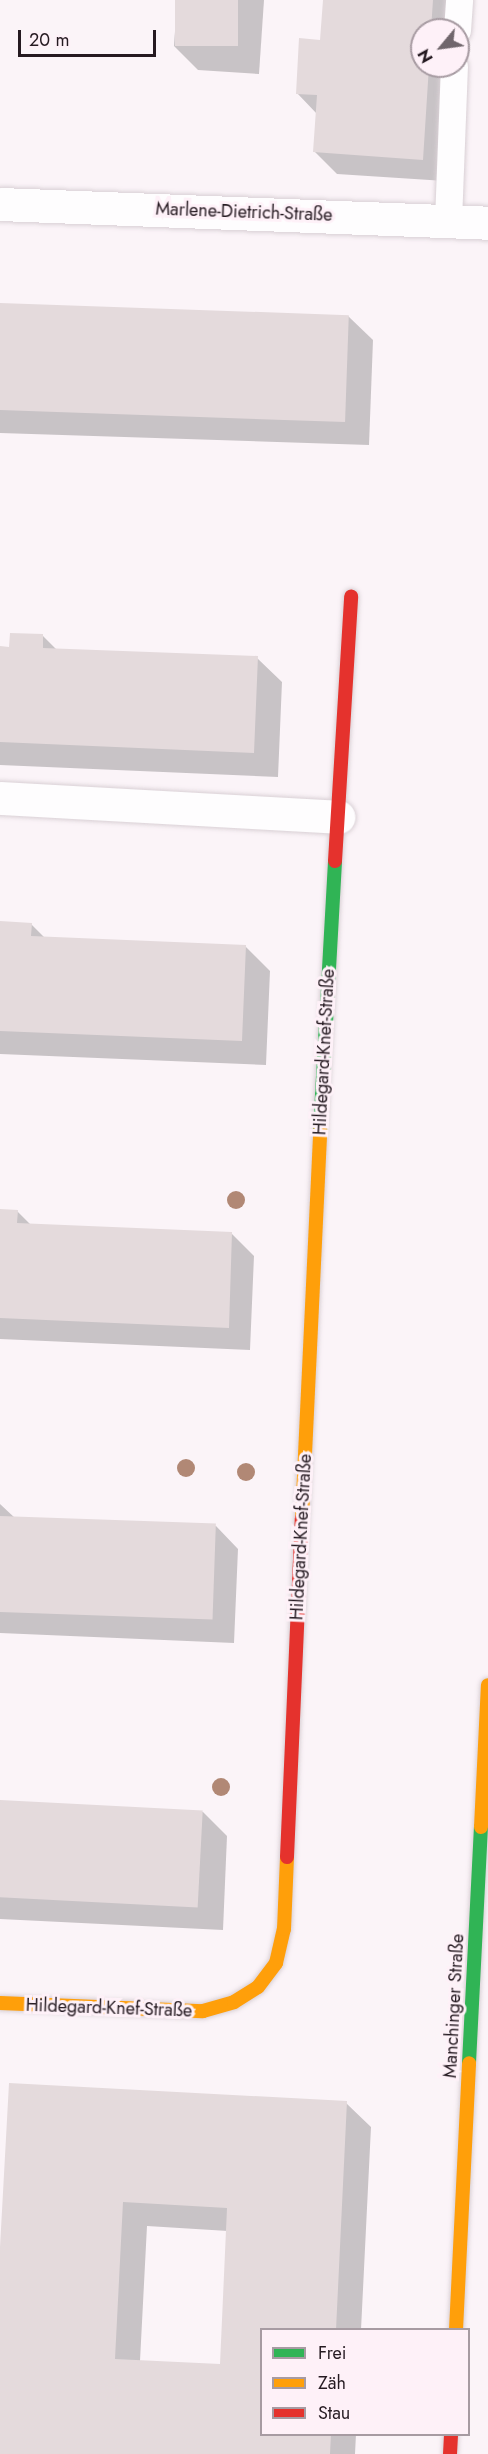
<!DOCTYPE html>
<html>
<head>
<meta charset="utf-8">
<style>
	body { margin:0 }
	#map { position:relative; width:488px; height:2454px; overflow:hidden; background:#fbf4f8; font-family:Jost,sans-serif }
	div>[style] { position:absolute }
	.shadow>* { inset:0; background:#0003 }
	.building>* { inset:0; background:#e4dadc; transform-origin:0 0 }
	.roads { filter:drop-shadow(0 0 2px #d9d0d5) drop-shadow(0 0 2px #d9d0d5) }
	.lane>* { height:27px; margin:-13.5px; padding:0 13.5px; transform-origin:13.5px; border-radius:13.5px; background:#fefdfe }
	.street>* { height:33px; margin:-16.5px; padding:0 16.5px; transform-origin:16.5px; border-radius:16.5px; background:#fefdfe }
	.fast>* { height:14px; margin:-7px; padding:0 7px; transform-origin:7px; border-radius:7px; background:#30b455 }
	.slow>* { height:14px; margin:-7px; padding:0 7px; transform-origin:7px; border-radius:7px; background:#ff9f0a }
	.jam>* { height:14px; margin:-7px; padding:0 7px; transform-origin:7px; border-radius:7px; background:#e5322d }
	.trees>* { width:18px; height:18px; margin:-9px; border-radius:50%; background:#b18875 }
	span { translate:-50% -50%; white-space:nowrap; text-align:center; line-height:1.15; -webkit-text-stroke:6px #fef1f8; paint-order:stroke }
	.street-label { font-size:18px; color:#251a21 }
	.legend { position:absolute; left:260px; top:2328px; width:210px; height:108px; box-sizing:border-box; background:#fef1f8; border:2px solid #a79ba2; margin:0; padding:8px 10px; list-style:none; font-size:18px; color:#251a21 }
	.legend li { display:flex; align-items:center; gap:12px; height:30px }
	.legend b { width:30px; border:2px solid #a79ba2 }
	.north { position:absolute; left:410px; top:18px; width:60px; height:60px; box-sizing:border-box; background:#fef1f8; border:2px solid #a79ba2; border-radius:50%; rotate:241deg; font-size:16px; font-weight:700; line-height:24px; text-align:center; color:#251a21 }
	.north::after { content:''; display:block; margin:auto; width:21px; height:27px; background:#70666c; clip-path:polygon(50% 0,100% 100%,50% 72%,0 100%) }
	.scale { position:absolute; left:18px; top:30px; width:138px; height:27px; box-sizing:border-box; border:3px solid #251a21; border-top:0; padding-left:8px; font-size:18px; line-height:21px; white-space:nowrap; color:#251a21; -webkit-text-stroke:4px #fef1f8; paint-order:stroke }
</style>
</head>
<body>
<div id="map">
	<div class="shadow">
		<div style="clip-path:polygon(177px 0,264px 0,259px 74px,198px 70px,174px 46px)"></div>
		<div style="clip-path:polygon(325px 0,459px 0,456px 30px,422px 30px,422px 66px,454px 66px,445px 181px,337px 174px,315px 152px,317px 114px,297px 93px,322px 41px)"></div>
		<div style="clip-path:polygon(0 305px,348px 316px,373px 340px,369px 445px,0 433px)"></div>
		<div style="clip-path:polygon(43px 636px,57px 650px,257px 658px,282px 682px,278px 777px,0 765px,0 648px,10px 648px)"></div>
		<div style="clip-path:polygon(0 923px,31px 924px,45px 938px,245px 946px,270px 971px,266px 1065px,0 1054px)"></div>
		<div style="clip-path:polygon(0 1210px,17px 1211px,31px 1225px,231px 1233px,254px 1256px,250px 1350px,0 1339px)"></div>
		<div style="clip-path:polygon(0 1504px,15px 1518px,216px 1526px,238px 1549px,234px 1643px,0 1633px)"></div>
		<div style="clip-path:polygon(0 1802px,203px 1812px,227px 1836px,223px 1930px,0 1919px)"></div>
		<div style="clip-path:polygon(evenodd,10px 2085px,346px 2103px,371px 2127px,361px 2330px,262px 2330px,262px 2434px,356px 2434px,355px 2454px,0 2454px,0 2290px,10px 2085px,147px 2226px,228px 2231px,221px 2366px,140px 2361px,147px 2226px)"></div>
	</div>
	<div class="building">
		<div style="left:175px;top:0;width:63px;height:46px"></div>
		<div style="clip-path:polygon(323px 0,433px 0,431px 30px,422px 30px,422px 66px,429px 66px,423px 160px,313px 152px,317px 95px,296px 94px,299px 38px,320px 40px)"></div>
		<div style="left:0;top:303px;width:349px;height:107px;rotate:2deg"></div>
		<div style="clip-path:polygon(10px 633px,43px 634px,43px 648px,258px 656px,254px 753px,0 742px,0 646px,9px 647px)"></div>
		<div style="clip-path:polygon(0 921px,32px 923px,31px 936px,246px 945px,242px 1041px,0 1031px)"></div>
		<div style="clip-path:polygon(0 1209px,18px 1210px,17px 1223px,232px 1232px,229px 1328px,0 1318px)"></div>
		<div style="left:0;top:1516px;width:216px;height:96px;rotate:2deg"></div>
		<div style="left:0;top:1800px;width:203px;height:97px;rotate:3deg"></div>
		<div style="clip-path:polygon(evenodd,9px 2083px,347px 2101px,336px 2330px,262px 2330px,262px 2434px,331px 2434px,330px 2454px,0 2454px,0 2247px,9px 2083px,123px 2202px,227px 2208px,220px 2364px,115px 2359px,123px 2202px)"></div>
	</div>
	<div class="roads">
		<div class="lane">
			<div style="left:457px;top:30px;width:30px;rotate:-86deg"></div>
			<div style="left:448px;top:221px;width:155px;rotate:-87.8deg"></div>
		</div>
		<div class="street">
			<div style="left:0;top:204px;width:488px;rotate:2.2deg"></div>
			<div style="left:0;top:798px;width:339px;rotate:3.2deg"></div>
		</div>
		<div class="fast">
			<div style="left:320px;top:1130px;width:269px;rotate:-86.8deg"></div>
			<div style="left:469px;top:2063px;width:236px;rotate:-87.1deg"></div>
		</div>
		<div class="slow">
			<div style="left:302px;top:1518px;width:388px;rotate:-87.3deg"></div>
			<div style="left:481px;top:1827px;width:142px;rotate:-87.2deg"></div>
			<div style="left:0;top:2003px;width:203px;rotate:2.3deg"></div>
			<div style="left:203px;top:2011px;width:32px;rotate:-16deg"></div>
			<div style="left:234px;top:2002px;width:28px;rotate:-32deg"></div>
			<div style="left:258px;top:1987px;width:30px;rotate:-53deg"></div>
			<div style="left:276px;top:1963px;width:35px;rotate:-77deg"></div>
			<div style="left:284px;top:1929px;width:72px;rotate:-87.6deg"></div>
			<div style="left:456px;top:2330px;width:267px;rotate:-87.2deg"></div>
		</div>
		<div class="jam">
			<div style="left:335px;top:861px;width:265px;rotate:-86.5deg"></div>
			<div style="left:287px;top:1857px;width:339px;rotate:-87.5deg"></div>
			<div style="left:450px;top:2454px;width:20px;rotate:-87deg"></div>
		</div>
	</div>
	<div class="trees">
		<div style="left:236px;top:1200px"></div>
		<div style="left:186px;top:1468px"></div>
		<div style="left:246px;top:1472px"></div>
		<div style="left:221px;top:1787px"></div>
	</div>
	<div class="street-label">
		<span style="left:244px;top:212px;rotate:2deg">Marlene-Dietrich-Straße</span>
		<span style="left:324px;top:1052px;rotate:-87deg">Hildegard-Knef-Straße</span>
		<span style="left:301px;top:1537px;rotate:-87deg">Hildegard-Knef-Straße</span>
		<span style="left:454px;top:2006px;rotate:-87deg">Manchinger Straße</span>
		<span style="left:109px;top:2008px;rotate:2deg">Hildegard-Knef-Straße</span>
	</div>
	<ul class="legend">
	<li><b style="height:8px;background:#30b455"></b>Frei</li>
	<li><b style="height:8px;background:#ff9f0a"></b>Zäh</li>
	<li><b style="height:8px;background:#e5322d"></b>Stau</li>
	</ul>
	<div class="north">N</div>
	<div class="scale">20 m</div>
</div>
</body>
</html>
